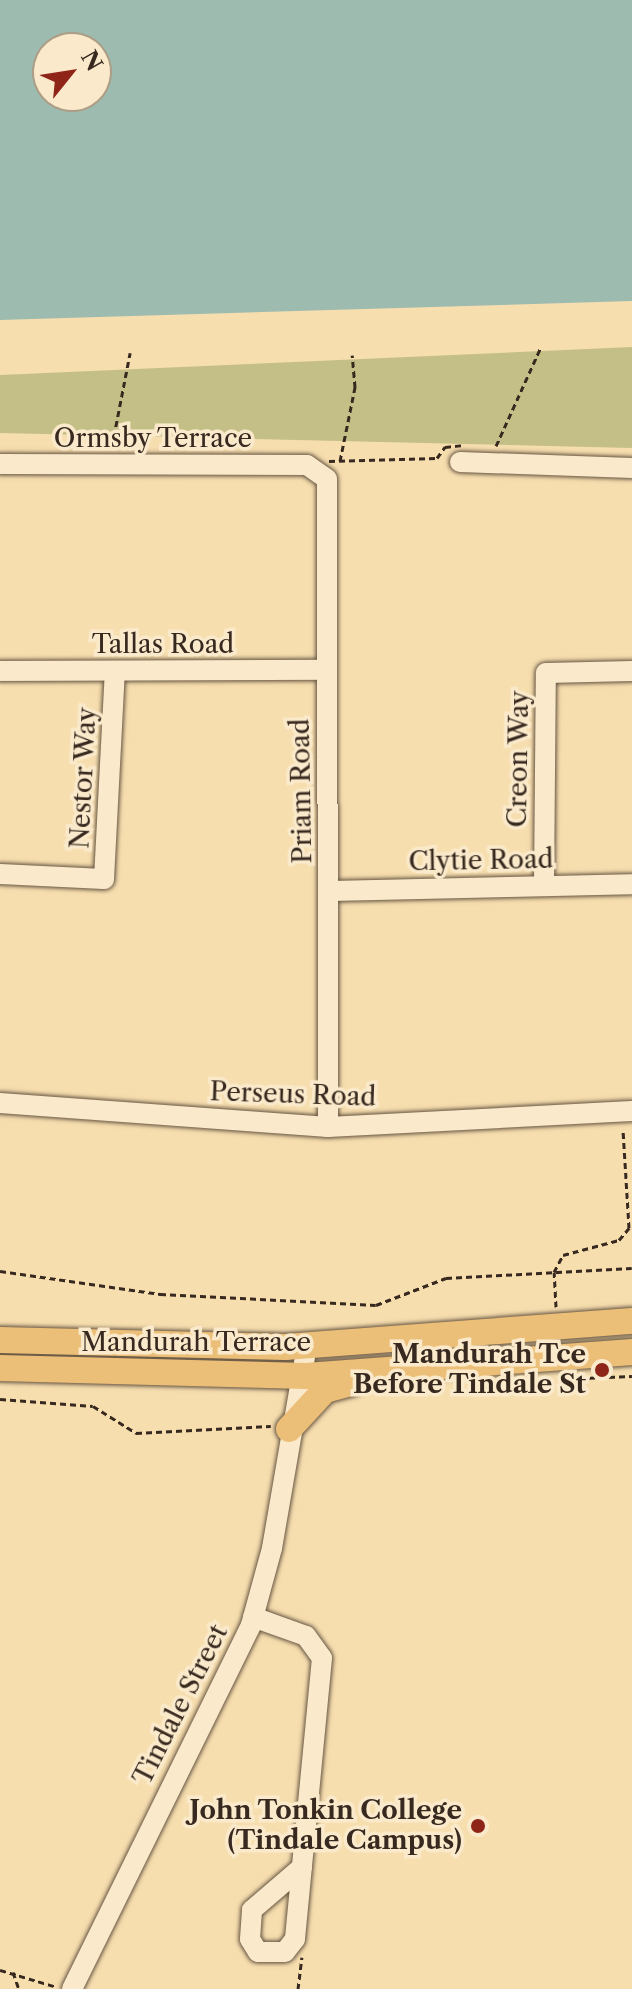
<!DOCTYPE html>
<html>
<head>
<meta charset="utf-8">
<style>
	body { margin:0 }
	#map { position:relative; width:632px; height:1989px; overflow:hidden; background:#f7deaf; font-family:"Libre Caslon Text",serif }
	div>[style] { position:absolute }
	.green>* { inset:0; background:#c4bf86 }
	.water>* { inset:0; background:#9ebbb0 }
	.path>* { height:3px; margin-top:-1.5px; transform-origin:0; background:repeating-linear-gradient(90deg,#37291f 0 6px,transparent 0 10px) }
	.roads { filter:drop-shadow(0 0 2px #675643) drop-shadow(0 0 2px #675643) }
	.minor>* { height:20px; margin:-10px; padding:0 10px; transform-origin:10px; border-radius:10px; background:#faeacb }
	.major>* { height:26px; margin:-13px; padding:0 13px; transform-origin:13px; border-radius:13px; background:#ecbf78 }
	.dots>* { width:22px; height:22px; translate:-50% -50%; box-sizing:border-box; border:4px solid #faeacb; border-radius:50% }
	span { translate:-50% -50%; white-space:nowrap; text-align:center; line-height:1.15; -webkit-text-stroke:7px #faeacb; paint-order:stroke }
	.street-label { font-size:26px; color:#37291f }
	.poi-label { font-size:26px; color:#37291f; font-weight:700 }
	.right { translate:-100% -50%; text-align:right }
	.north { position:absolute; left:32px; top:32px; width:80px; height:80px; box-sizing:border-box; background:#faeacb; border:2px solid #ac9d86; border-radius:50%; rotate:60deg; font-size:22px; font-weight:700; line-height:32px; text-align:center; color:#37291f }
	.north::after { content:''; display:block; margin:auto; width:28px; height:36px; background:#8f2418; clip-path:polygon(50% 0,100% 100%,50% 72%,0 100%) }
</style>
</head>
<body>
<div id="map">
	<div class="green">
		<div style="clip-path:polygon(632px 347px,632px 448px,0 433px,0 375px)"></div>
	</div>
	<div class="water">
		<div style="clip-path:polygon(evenodd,0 0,632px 0,632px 301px,0 320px,0 0,48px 48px,96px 48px,96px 96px,48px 96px,48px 48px)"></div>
	</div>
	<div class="path">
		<div style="left:112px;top:446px;width:95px;rotate:-79deg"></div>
		<div style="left:496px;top:446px;width:107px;rotate:-65.6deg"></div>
		<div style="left:329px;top:461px;width:108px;rotate:-1.6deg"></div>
		<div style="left:437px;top:458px;width:14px;rotate:-54deg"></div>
		<div style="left:445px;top:447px;width:18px;rotate:-6deg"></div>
		<div style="left:340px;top:461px;width:76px;rotate:-78.5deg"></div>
		<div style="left:355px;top:387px;width:32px;rotate:-95deg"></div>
		<div style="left:0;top:1271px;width:162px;rotate:8.2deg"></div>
		<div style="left:160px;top:1294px;width:216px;rotate:2.9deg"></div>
		<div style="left:376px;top:1305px;width:75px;rotate:-21.1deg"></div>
		<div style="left:446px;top:1278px;width:186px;rotate:-3.1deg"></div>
		<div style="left:556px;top:1307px;width:35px;rotate:-93deg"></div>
		<div style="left:554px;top:1272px;width:19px;rotate:-62deg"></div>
		<div style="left:563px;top:1255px;width:58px;rotate:-15deg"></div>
		<div style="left:619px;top:1240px;width:16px;rotate:-50deg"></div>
		<div style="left:629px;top:1228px;width:99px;rotate:-93.5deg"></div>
		<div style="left:559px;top:1379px;width:73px;rotate:-2.4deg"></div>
		<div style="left:0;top:1399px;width:93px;rotate:4.3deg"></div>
		<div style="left:93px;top:1406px;width:51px;rotate:32.1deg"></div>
		<div style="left:136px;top:1433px;width:135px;rotate:-3deg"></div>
		<div style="left:0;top:1970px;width:59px;rotate:16.6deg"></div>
		<div style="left:13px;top:1972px;width:18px;rotate:71deg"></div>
		<div style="left:298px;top:1989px;width:32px;rotate:-83deg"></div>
	</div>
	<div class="roads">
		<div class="minor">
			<div style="left:460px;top:462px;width:172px;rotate:2deg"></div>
			<div style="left:0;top:464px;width:307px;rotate:0.2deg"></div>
			<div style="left:307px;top:465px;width:24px;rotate:35deg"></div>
			<div style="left:327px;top:479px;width:648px;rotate:89.91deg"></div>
			<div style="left:0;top:671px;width:326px;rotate:-0.2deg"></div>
			<div style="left:0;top:874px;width:104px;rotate:2.8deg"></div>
			<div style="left:104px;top:879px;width:207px;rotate:-87deg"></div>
			<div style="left:544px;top:885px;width:212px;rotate:-89.5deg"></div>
			<div style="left:546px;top:673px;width:86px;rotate:-1.3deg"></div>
			<div style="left:330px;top:891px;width:302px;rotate:-1.3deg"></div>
			<div style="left:0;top:1103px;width:329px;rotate:4.2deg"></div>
			<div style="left:328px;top:1127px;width:304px;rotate:-3deg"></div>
			<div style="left:253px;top:1617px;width:56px;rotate:19.7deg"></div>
			<div style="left:306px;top:1636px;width:27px;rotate:54deg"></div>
			<div style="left:322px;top:1658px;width:282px;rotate:95.5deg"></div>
			<div style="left:295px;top:1939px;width:16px;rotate:128deg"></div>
			<div style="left:285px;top:1952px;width:27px;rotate:180deg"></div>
			<div style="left:258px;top:1952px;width:15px;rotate:-122deg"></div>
			<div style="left:250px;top:1939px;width:29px;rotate:-86deg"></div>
			<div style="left:252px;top:1910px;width:66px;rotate:-40.7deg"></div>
			<div style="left:72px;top:1989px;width:406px;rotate:-63.8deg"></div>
			<div style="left:251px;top:1625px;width:80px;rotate:-74.7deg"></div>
			<div style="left:272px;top:1548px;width:206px;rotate:-80.2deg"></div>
		</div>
		<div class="major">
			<div style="left:0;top:1340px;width:285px;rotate:1.4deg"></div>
			<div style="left:285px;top:1347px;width:348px;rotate:-4.3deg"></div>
			<div style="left:0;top:1368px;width:306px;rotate:1.5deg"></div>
			<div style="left:306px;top:1376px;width:327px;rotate:-4.2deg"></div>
			<div style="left:289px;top:1429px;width:53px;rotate:-47.3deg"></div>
			<div style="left:325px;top:1390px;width:28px;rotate:-15deg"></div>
		</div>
	</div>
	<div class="dots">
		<div style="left:602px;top:1370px;background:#8f2418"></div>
		<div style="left:478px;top:1826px;background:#8f2418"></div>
	</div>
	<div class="street-label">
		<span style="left:153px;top:439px">Ormsby Terrace</span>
		<span style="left:163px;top:645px">Tallas Road</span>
		<span style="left:519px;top:759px;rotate:-89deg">Creon Way</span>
		<span style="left:84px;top:778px;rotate:-87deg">Nestor Way</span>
		<span style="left:302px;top:791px;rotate:-91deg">Priam Road</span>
		<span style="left:481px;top:861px;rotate:-1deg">Clytie Road</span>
		<span style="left:293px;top:1095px;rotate:2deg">Perseus Road</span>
		<span style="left:196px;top:1343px">Mandurah Terrace</span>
		<span style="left:181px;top:1705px;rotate:-63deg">Tindale Street</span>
	</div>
	<div class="poi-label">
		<span class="right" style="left:586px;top:1370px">Mandurah Tce<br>Before Tindale St</span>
		<span class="right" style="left:462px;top:1826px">John Tonkin College<br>(Tindale Campus)</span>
	</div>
	<div class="north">N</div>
</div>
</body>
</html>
